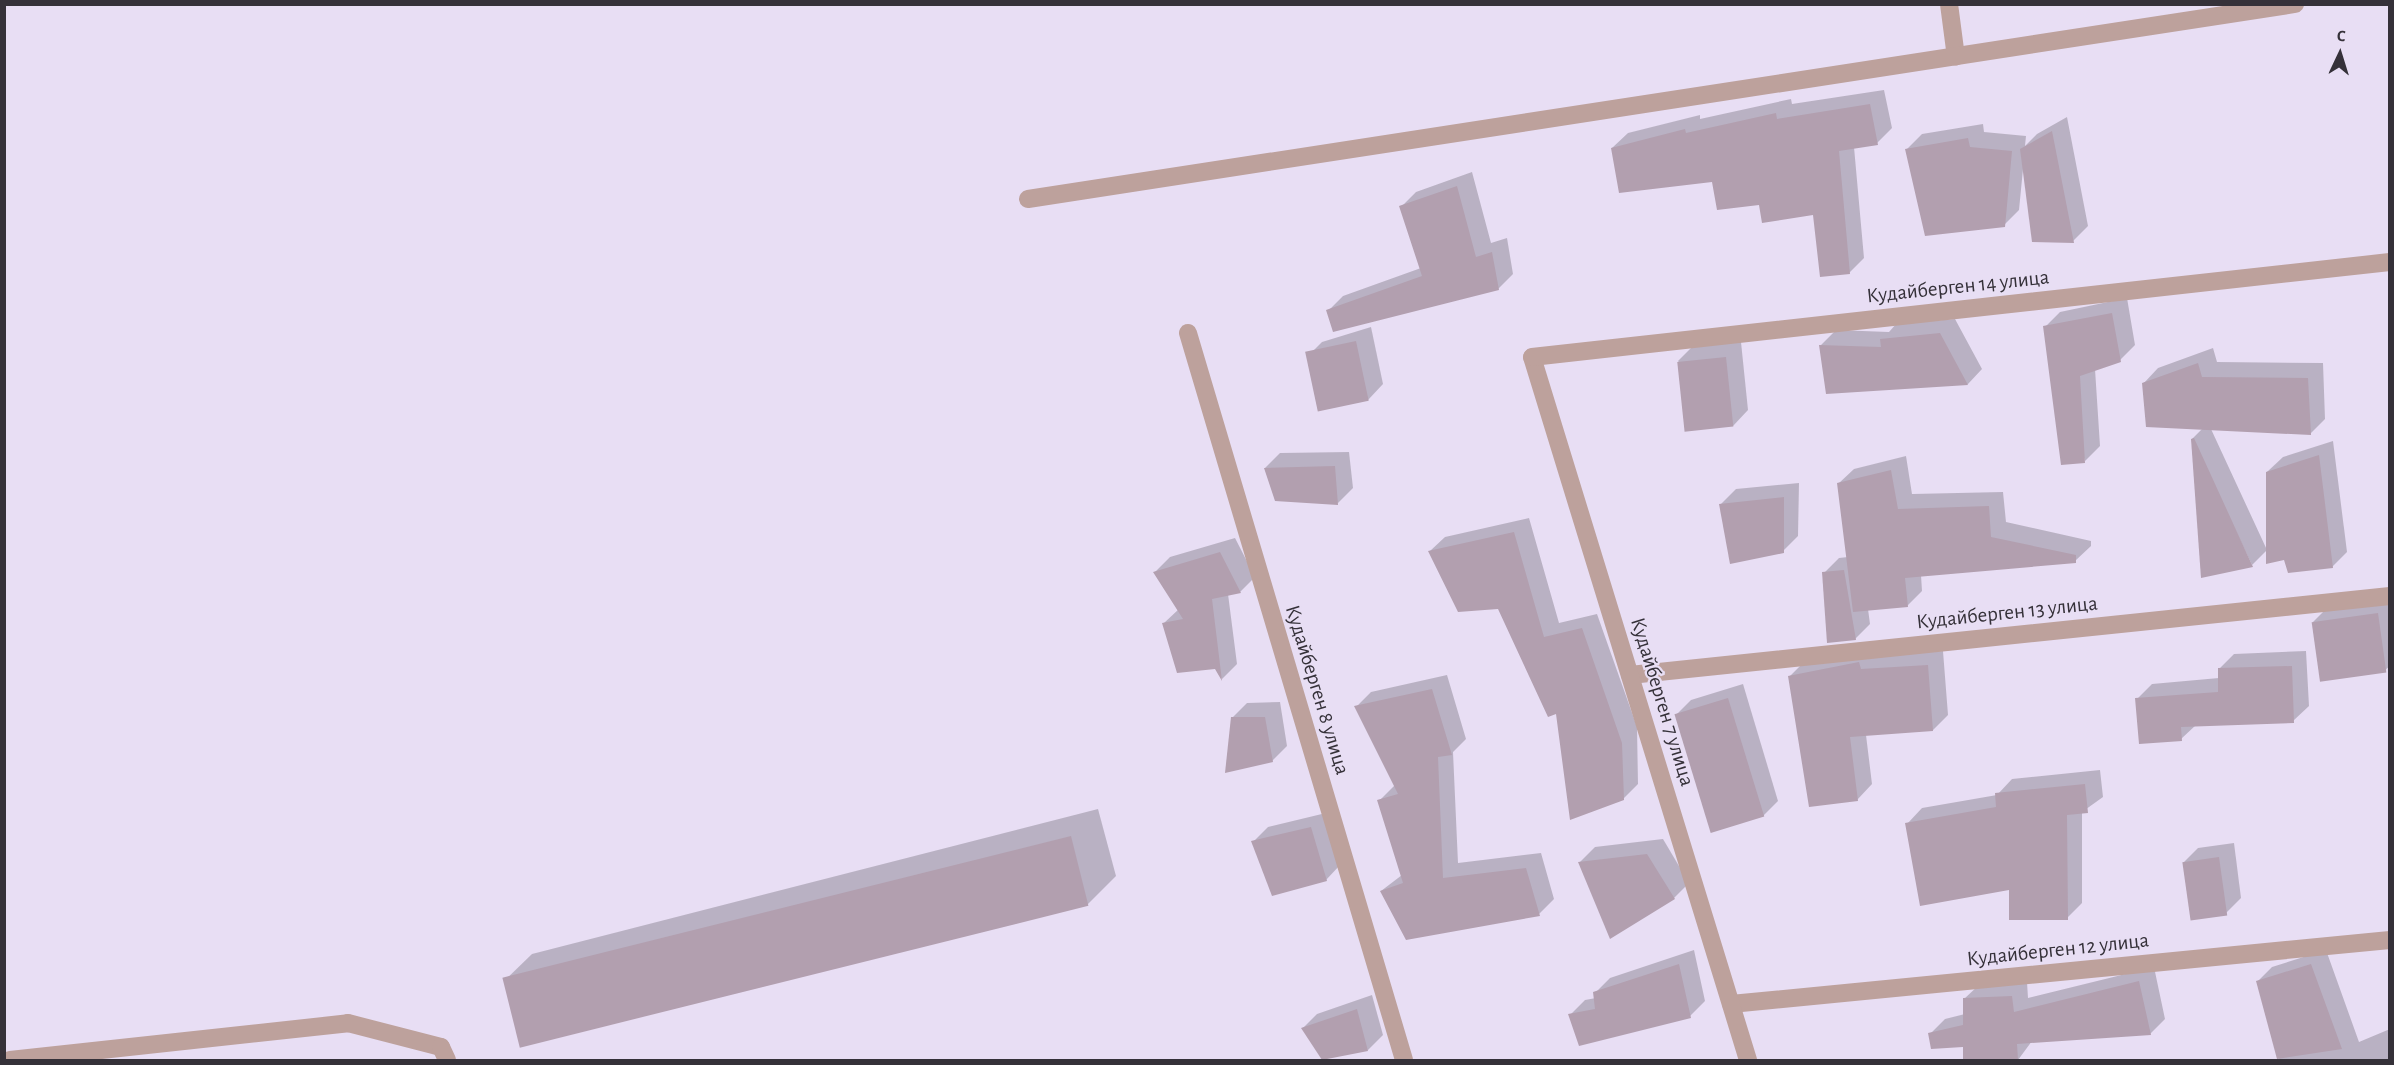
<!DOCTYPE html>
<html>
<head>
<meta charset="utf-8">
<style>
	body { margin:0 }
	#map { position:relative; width:2394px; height:1065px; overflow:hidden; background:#e8def4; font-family:"Alegreya Sans",sans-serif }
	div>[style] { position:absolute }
	.shadow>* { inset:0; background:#0003 }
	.building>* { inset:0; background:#b29faf; transform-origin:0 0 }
	.minor>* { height:18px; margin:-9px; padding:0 9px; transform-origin:9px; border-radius:9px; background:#bda19c }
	span { translate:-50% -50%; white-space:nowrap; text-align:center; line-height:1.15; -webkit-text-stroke:4.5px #e8def4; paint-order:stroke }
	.street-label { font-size:21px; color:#353139 }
	.frame { position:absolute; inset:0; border:6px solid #353139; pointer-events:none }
	.north { position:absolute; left:2310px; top:24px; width:60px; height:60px; -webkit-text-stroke:4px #e8def4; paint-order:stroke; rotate:4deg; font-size:16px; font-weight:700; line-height:24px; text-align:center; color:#353139 }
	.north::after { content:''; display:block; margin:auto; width:21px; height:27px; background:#353139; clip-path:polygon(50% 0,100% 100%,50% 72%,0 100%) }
</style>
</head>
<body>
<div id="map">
	<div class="shadow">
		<div style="clip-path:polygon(1884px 90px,1892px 128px,1877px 143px,1854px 147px,1864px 258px,1849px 273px,1814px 213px,1760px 203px,1713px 180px,1612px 148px,1628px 133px,1700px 115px,1700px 119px,1791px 99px,1792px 104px)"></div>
		<div style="clip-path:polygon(2067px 117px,2088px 226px,2073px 241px,2023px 169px,2019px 210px,2004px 225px,1907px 149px,1922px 134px,1983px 124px,1984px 132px,2026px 136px,2025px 146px,2037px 134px)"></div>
		<div style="clip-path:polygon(1472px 172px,1491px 243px,1507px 238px,1513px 274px,1498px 289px,1328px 311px,1343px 296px,1421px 268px,1401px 207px,1416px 192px)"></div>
		<div style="clip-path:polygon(2127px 298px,2135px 345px,2120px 360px,2095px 369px,2100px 446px,2085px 461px,2045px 327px,2060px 312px)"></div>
		<div style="clip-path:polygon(1955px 319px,1982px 369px,1968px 384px,1827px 393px,1821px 345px,1836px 330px,1889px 332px,1896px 324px)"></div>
		<div style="clip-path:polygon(1371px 327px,1383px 384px,1368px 400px,1307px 357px,1322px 342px)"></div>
		<div style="clip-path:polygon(1741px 342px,1748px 410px,1733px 426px,1678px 361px,1693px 346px)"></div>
		<div style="clip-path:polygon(2213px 348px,2217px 362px,2323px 363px,2325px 419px,2310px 434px,2211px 429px,2267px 550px,2252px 565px,2192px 439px,2203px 428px,2143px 384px,2158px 368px)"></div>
		<div style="clip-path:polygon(2333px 441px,2347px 552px,2332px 567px,2267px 472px,2283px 457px)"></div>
		<div style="clip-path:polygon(1349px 452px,1353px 488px,1338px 503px,1265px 468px,1280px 453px)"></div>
		<div style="clip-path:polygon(1906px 456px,1912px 494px,2003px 492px,2006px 522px,2091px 541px,2091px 546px,2075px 561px,1921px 575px,1922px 591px,1907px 606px,1868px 609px,1870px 624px,1855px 639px,1824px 573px,1839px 558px,1848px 557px,1838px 484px,1854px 469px)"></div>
		<div style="clip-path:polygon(1799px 483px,1798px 536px,1783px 551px,1721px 504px,1736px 489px)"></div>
		<div style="clip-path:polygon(1529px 518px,1559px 623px,1597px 614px,1637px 727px,1638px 784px,1623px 799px,1499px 607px,1430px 551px,1445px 537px)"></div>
		<div style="clip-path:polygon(1235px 538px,1255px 577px,1240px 592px,1228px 594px,1237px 664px,1222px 679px,1215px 667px,1164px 623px,1179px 609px,1155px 572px,1170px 557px)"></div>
		<div style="clip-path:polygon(2390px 599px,2390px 666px,2385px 670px,2313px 622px,2328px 607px)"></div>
		<div style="clip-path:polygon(1943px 651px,1948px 715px,1933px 730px,1866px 735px,1872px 784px,1857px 800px,1790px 676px,1805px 661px)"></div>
		<div style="clip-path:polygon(2306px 651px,2309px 706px,2293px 721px,2196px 725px,2181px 739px,2137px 699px,2152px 684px,2219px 678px,2219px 669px,2234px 654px)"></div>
		<div style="clip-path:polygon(1447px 675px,1466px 739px,1453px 752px,1458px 863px,1541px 853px,1554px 899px,1539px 914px,1381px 891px,1402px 875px,1379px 801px,1395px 785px,1356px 707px,1371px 692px)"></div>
		<div style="clip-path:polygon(1743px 684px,1778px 801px,1763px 816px,1676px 715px,1691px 700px)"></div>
		<div style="clip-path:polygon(1280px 702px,1287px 746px,1272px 761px,1232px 718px,1247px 703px)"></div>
		<div style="clip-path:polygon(2100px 770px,2103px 797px,2082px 812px,2082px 903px,2067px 918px,1907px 824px,1922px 808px,1997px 795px,2012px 779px)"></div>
		<div style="clip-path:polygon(1098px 809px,1116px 876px,1088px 904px,504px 981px,532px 954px)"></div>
		<div style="clip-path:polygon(1326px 813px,1341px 864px,1326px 880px,1253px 842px,1268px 827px)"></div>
		<div style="clip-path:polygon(1663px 839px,1689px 883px,1674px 898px,1580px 862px,1595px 847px)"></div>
		<div style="clip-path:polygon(2234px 843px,2241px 898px,2226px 913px,2183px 863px,2198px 848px)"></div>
		<div style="clip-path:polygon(1694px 950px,1705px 1001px,1690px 1016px,1570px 1015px,1585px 1000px,1596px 998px,1595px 993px,1610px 978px)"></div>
		<div style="clip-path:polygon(2326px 950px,2359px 1042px,2390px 1029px,2390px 1060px,2279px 1060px,2257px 982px,2272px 967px)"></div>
		<div style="clip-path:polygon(2154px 967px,2165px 1019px,2150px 1034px,2032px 1041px,2018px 1060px,1965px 1060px,1965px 1045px,1930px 1034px,1945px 1019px,1965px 1014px,1964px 999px,1980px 984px,2027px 982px,2028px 998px)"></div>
		<div style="clip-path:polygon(1372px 995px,1383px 1035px,1368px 1050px,1302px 1029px,1317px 1014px)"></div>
	</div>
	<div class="building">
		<div style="clip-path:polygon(1870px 104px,1878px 145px,1839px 151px,1850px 274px,1820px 277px,1813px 215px,1762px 223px,1759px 205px,1717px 210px,1712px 182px,1619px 193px,1611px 148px,1685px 129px,1686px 133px,1776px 113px,1777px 119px)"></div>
		<div style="clip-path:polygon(2052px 131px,2074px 243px,2032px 242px,2020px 149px)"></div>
		<div style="clip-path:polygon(1968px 138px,1970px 147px,2012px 151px,2005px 227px,1925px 236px,1905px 149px)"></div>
		<div style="clip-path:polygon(1457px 186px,1476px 257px,1492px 252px,1499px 290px,1333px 332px,1326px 310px,1422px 276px,1399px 206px)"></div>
		<div style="clip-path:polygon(2112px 313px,2121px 362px,2080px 376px,2085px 463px,2061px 465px,2043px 326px)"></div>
		<div style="clip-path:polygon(1940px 333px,1968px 385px,1826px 394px,1819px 345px,1881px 347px,1880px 339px)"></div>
		<div style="left:1356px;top:341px;width:61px;height:52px;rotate:78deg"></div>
		<div style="left:1726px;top:357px;width:70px;height:49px;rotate:84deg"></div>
		<div style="clip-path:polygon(2198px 363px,2202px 377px,2308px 378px,2311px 435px,2146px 427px,2142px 383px)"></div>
		<div style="clip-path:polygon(2194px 438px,2253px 567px,2201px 578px,2191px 439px)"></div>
		<div style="clip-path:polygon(2319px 455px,2333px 568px,2288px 573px,2284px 560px,2266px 564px,2266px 472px)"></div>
		<div style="clip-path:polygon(1335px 466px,1338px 505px,1275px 501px,1264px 468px)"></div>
		<div style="clip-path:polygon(1891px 470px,1898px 509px,1989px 506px,1991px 537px,2076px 555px,2076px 563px,1905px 578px,1908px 607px,1853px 612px,1837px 483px)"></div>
		<div style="clip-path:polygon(1784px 497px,1784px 553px,1730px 564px,1719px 504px)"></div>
		<div style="clip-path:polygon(1514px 532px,1544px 637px,1582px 628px,1622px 743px,1624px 800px,1570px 820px,1556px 714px,1548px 717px,1498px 609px,1458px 612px,1428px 551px)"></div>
		<div style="clip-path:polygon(1220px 552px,1241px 593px,1212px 599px,1222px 681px,1215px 669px,1177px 673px,1162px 623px,1183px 619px,1153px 572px)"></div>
		<div style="clip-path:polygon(1844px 570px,1856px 640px,1827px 643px,1822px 572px)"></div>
		<div style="left:2378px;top:613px;width:60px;height:67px;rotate:82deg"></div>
		<div style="clip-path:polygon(1859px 662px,1861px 669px,1928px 665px,1933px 731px,1850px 737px,1858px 801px,1809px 807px,1788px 676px)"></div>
		<div style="clip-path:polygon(2292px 666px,2294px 723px,2181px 727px,2182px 741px,2139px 744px,2135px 698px,2218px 692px,2218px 668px)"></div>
		<div style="clip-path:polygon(1432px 689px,1452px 755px,1438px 757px,1443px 878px,1526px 868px,1540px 916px,1406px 940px,1380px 891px,1403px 883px,1377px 800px,1398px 794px,1354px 706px)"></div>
		<div style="left:1728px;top:698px;width:124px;height:56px;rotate:73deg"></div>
		<div style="clip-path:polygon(1231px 717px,1265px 717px,1273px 762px,1225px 773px)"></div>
		<div style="clip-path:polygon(2085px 784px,2088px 813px,2067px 815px,2068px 920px,2009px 920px,2009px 890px,1920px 906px,1905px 823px,1996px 807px,1995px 793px)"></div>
		<div style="clip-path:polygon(1311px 827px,1327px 881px,1272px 896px,1251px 841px)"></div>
		<div style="left:1071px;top:836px;width:72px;height:586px;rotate:76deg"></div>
		<div style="clip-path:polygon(1647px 854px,1675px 899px,1610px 939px,1578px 862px)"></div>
		<div style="left:2219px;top:857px;width:59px;height:37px;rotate:82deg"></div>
		<div style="clip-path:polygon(1679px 964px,1691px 1018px,1579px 1046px,1568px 1014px,1595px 1009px,1593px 992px)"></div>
		<div style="clip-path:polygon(2311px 964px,2342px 1049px,2277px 1059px,2256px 981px)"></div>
		<div style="clip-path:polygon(2139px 981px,2151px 1035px,2017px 1044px,2018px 1060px,1963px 1060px,1963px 1047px,1931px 1049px,1928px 1033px,1963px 1025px,1963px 998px,2012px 996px,2014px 1012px)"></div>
		<div style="clip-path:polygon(1357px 1009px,1368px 1051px,1322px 1060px,1301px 1028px)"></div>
	</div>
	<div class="minor">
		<div style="left:1949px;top:4px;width:53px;rotate:82.5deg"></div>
		<div style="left:1028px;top:199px;width:1282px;rotate:-8.75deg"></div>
		<div style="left:1188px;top:333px;width:758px;rotate:73.45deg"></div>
		<div style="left:1630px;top:675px;width:764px;rotate:-5.93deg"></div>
		<div style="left:1731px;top:1004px;width:662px;rotate:-5.55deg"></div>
		<div style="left:10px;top:1060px;width:340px;rotate:-6.2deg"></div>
		<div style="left:348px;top:1023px;width:96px;rotate:14.5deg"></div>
		<div style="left:441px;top:1047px;width:14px;rotate:65deg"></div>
		<div style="left:1748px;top:1060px;width:735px;rotate:-107.08deg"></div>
		<div style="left:1532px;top:357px;width:863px;rotate:-6.32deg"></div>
	</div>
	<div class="street-label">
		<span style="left:1958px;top:287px;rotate:-6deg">Кудайберген 14 улица</span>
		<span style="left:2007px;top:613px;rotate:-6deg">Кудайберген 13 улица</span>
		<span style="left:1317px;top:690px;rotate:73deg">Кудайберген 8 улица</span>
		<span style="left:1662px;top:702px;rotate:73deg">Кудайберген 7 улица</span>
		<span style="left:2058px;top:950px;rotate:-6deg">Кудайберген 12 улица</span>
	</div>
	<div class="frame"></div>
	<div class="north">С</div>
</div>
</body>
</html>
